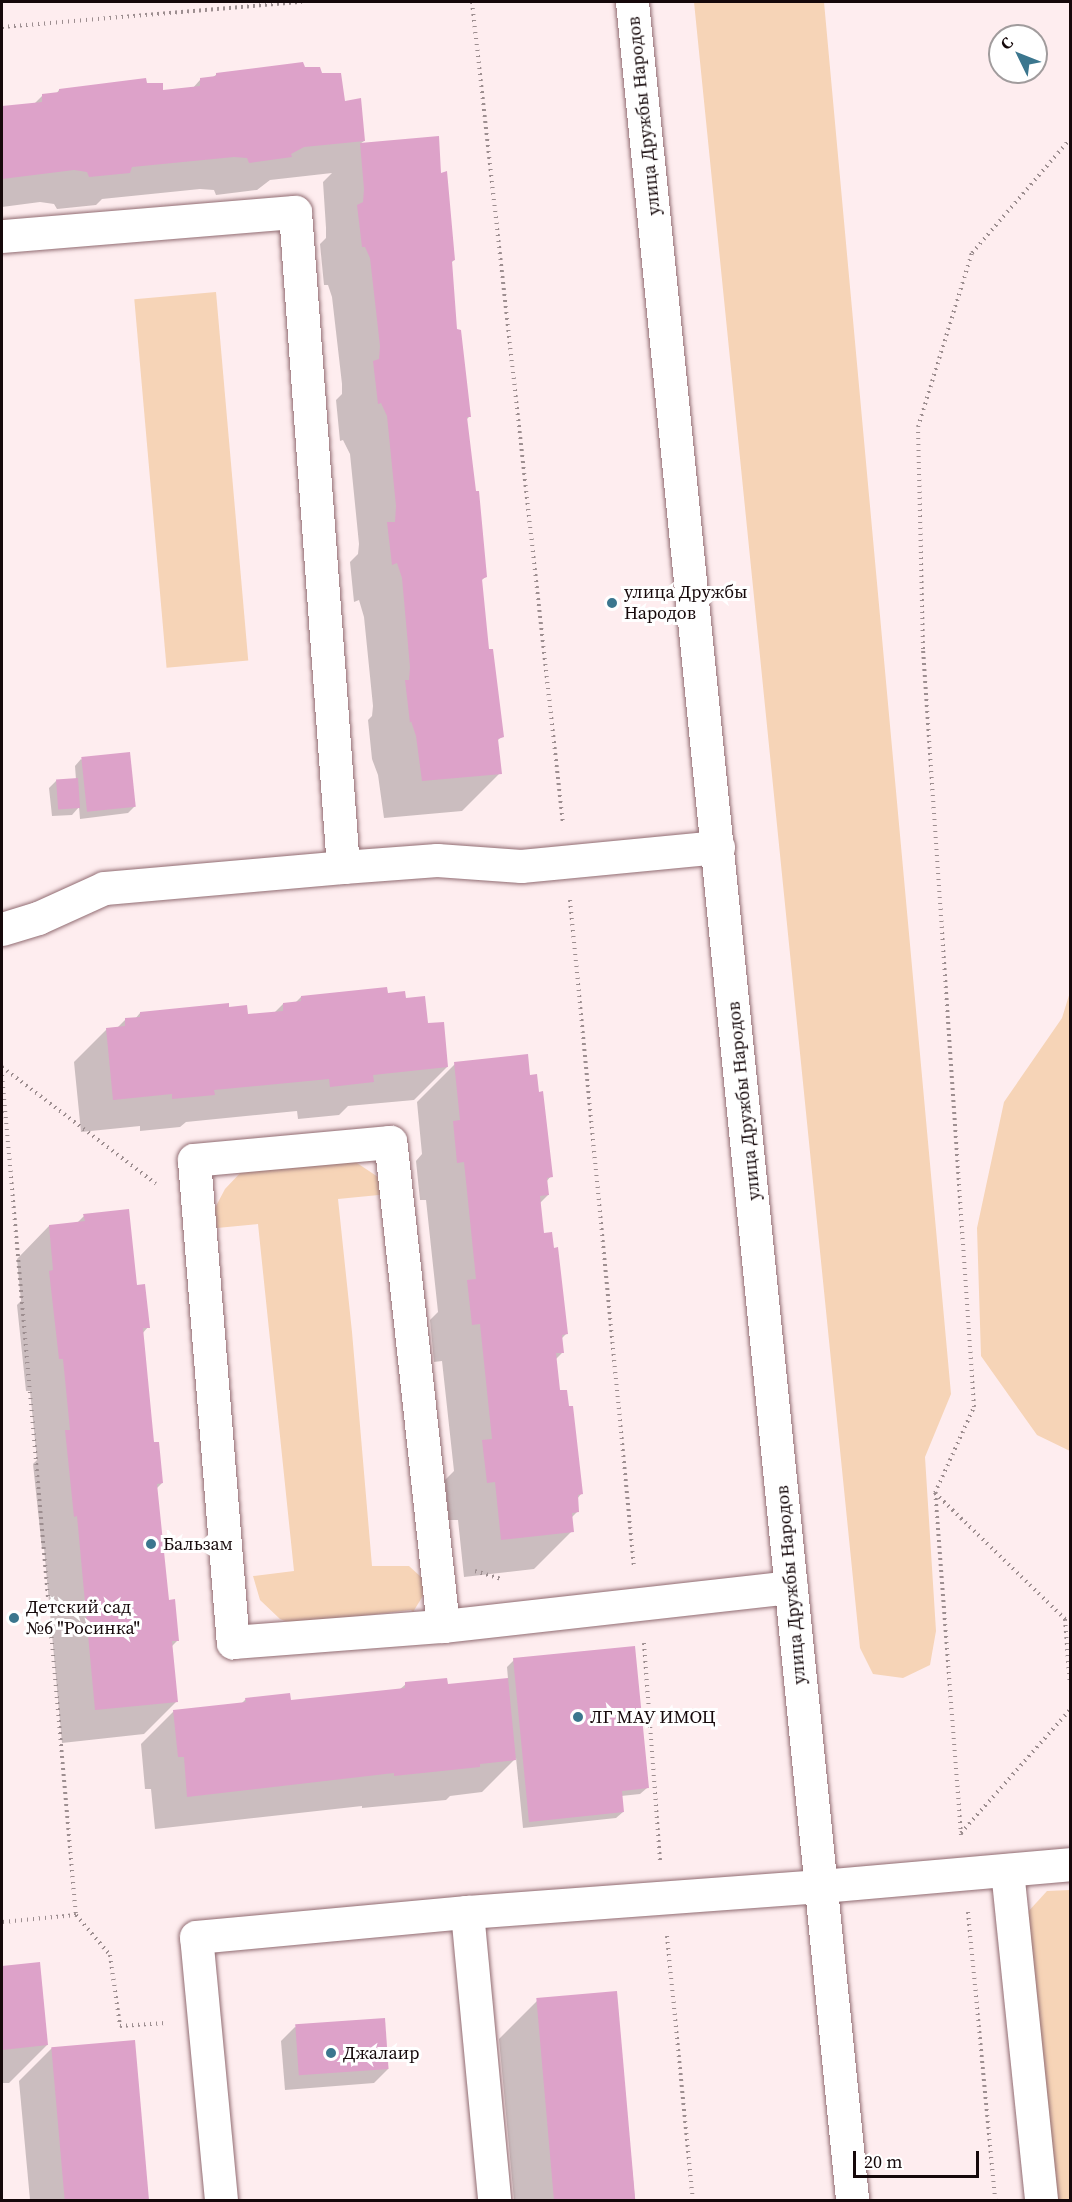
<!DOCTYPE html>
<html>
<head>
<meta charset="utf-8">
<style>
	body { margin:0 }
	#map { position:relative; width:1072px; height:2202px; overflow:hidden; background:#feedef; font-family:"Source Serif 4",serif }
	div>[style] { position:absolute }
	.green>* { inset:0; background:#f6d4b7; transform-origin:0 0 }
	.shadow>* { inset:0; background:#0003 }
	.building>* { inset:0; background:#dda2c9; transform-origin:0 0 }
	.path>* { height:4px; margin-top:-2px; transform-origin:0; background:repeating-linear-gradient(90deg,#9d8e90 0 1.5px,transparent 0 6px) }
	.roads { filter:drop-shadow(0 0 2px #916c72) drop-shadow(0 0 2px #916c72) }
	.minor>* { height:33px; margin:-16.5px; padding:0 16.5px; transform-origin:16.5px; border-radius:16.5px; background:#fff }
	.dots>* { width:16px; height:16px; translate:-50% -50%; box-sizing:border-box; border:3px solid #fff; border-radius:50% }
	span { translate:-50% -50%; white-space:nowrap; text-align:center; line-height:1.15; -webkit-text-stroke:6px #fff; paint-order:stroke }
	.street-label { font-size:18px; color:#15080a }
	.poi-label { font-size:18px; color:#15080a }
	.left { translate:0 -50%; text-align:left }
	.frame { position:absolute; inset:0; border:3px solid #15080a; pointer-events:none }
	.north { position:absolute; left:988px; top:24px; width:60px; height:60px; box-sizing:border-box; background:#fff; border:2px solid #a19c9d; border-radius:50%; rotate:313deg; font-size:16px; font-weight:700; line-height:24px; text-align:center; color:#15080a }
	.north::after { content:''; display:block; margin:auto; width:21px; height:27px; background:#3b768e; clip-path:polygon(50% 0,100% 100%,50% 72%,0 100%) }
	.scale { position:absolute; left:853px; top:2151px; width:126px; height:27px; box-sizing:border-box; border:3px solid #15080a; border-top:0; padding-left:8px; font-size:18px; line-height:21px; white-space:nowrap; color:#15080a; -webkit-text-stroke:4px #fff; paint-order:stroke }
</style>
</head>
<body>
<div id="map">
	<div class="green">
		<div style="clip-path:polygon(694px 2px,824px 2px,951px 1394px,925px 1457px,936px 1631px,930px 1665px,903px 1678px,873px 1674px,860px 1648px)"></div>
		<div style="left:216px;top:292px;width:370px;height:82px;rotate:85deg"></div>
		<div style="clip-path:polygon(1070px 992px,1070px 1451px,1037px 1435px,981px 1356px,977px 1228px,1004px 1102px,1062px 1018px)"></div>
		<div style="clip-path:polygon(354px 1161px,381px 1179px,389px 1194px,338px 1199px,352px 1332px,372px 1566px,409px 1566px,421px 1577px,424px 1594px,413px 1612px,411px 1610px,293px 1624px,280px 1619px,260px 1600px,253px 1576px,294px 1571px,258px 1224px,217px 1228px,215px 1208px,225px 1189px,243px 1170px)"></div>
		<div style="clip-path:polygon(1070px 1890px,1070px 2200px,1055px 2200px,1026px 1914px,1047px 1891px)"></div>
	</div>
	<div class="shadow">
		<div style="clip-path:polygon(304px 69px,321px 74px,343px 102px,364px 141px,360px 144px,438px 138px,440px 175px,454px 260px,451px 263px,456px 331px,470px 416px,466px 420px,486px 576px,481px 581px,488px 651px,502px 736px,497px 741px,500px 773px,462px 811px,384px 818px,378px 775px,372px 759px,368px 720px,372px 716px,373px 706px,364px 617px,359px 600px,354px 602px,350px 562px,358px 554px,359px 544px,350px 454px,343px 440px,340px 441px,336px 400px,342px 394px,342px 384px,332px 297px,328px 285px,324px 285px,320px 244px,326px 238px,326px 228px,323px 182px,332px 173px,270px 180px,257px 190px,216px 195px,214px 190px,200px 189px,102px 199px,96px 205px,57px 209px,54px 204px,40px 202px,2px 207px,2px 108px,34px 104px,43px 95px,56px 94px,59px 90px,146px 84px,161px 92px,192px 89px,200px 80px,212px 78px,217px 74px)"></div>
		<div style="clip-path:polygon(81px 759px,135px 806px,128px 813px,80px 819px,79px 807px,72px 815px,52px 816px,49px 788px,56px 781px,76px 780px,75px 766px)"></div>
		<div style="clip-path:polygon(386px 995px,404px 999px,426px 1025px,447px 1067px,414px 1100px,348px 1106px,339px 1115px,298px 1119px,297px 1111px,186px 1122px,180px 1127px,140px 1131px,140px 1126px,81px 1132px,74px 1062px,107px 1029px,117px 1028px,125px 1020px,135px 1019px,140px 1013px,228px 1009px,247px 1016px,274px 1013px,283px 1004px,295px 1003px,301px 997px)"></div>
		<div style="clip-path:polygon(455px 1064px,529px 1076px,551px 1176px,546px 1182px,548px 1195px,540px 1203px,543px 1234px,566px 1334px,561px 1339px,563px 1352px,555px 1360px,558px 1392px,581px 1494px,577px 1499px,578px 1511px,571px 1518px,572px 1531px,534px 1569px,464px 1577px,458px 1520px,449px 1520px,445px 1480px,454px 1471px,442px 1361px,434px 1362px,430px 1320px,438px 1312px,426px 1200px,420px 1200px,416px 1161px,422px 1154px,417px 1102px)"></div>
		<div style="clip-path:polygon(84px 1216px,136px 1286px,148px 1327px,142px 1334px,153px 1444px,162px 1483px,156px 1489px,168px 1602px,178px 1640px,171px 1647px,177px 1701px,144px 1734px,62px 1743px,44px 1548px,42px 1549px,33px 1464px,37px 1460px,30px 1391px,26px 1391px,17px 1305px,21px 1301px,17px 1259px,49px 1226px,76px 1224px)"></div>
		<div style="clip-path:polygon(514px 1660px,647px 1788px,640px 1794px,621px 1796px,623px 1812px,616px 1818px,523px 1828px,516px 1758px,482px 1792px,450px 1796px,446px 1800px,362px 1808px,362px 1806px,155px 1829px,151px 1789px,145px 1789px,141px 1744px,174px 1711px,241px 1704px,246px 1699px,289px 1701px,399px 1690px,406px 1684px,446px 1685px,508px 1679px,507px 1667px)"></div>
		<div style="clip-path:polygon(39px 1964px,47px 2045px,9px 2083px,2px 2083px,2px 1967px)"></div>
		<div style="clip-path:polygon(615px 1993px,635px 2200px,514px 2200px,499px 2039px,537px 2001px)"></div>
		<div style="clip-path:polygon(295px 2027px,388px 2069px,374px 2083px,285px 2090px,281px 2041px)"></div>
		<div style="clip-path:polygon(134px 2041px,148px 2200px,30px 2200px,19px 2081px,52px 2048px)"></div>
	</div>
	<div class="building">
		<div style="clip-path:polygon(303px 62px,305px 67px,320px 67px,322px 73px,341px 73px,345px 101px,361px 98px,365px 141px,304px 147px,291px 154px,292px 157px,249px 163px,247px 158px,234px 157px,132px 167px,130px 173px,89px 177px,87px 172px,74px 170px,2px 179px,2px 106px,42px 102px,42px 94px,59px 92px,59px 89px,146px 78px,147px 83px,163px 83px,163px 90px,200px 86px,200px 78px,216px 76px,216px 73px)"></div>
		<div style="clip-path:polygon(439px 136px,441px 173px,447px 171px,455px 260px,452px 261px,457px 329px,461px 330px,471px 417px,467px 417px,476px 491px,479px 491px,487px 577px,482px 579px,489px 649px,493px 649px,504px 737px,498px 739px,502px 774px,422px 781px,416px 736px,411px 721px,410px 723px,405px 680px,409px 680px,410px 667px,402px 578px,397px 563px,392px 565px,387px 522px,395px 522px,396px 506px,387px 416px,381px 403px,378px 404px,373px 361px,379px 359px,380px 346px,370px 258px,365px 247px,362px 247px,357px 205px,363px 202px,364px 189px,360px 143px)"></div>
		<div style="left:130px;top:752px;width:55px;height:49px;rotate:84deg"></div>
		<div style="left:78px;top:778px;width:30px;height:22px;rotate:86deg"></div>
		<div style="clip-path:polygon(387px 987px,388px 993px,405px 991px,406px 998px,425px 996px,428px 1023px,444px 1022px,448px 1067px,373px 1075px,374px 1082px,330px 1087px,329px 1079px,214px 1090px,215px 1095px,172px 1099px,172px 1094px,113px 1100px,106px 1028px,125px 1026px,125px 1018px,140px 1017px,140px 1012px,229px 1003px,229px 1007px,247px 1005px,248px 1014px,283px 1011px,283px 1003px,301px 1001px,301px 996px)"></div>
		<div style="clip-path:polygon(528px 1054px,530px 1075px,537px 1074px,539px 1092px,543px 1091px,553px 1177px,547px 1178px,549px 1195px,540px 1196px,544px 1233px,552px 1232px,554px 1248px,558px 1247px,568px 1334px,562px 1335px,564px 1353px,556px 1353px,560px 1390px,567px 1390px,569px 1406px,573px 1406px,583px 1494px,578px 1495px,579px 1512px,572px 1513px,574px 1532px,501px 1540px,495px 1482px,487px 1483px,482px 1440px,492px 1439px,480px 1324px,472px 1325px,467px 1280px,476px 1279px,464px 1162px,457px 1163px,453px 1121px,460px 1120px,454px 1062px)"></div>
		<div style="clip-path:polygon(129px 1209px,137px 1285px,145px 1284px,150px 1328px,143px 1328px,154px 1442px,159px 1442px,163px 1483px,157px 1484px,169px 1600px,175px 1599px,179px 1641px,172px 1641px,178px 1702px,95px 1710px,77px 1516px,74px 1517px,65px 1430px,70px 1430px,63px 1359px,59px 1359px,49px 1271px,53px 1270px,49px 1225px,85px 1221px,83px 1214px)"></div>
		<div style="clip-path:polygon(635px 1646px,649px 1788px,622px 1791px,624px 1812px,529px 1822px,513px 1658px)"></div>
		<div style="clip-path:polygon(447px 1678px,448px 1684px,508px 1678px,516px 1760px,480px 1764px,480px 1767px,394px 1776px,394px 1773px,187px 1797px,184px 1757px,178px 1757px,173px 1710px,246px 1702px,245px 1698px,290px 1693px,291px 1700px,405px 1688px,405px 1682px)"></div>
		<div style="clip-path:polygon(40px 1962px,48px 2045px,2px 2050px,2px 1966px)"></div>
		<div style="left:617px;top:1991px;width:210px;height:81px;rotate:85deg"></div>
		<div style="left:385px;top:2018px;width:51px;height:90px;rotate:86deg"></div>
		<div style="left:135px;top:2040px;width:161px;height:84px;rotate:85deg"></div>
	</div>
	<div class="path">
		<div style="left:472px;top:2px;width:827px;rotate:83.68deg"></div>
		<div style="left:2px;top:27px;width:301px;rotate:-4.8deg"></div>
		<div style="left:570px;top:900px;width:670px;rotate:84.52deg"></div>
		<div style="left:2px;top:1067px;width:193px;rotate:37.2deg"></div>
		<div style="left:2px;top:1075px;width:843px;rotate:84.97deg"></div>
		<div style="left:76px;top:1915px;width:74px;rotate:174.6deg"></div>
		<div style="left:935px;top:1493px;width:94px;rotate:-65.6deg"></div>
		<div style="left:974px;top:1407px;width:760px;rotate:-93.85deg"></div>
		<div style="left:923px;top:649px;width:222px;rotate:-91.3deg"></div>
		<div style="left:918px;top:427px;width:182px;rotate:-72.8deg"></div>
		<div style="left:972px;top:253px;width:150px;rotate:-49.3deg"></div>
		<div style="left:475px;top:1571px;width:28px;rotate:17deg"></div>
		<div style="left:1065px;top:1619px;width:66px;rotate:85.7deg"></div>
		<div style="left:644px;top:1643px;width:218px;rotate:85.8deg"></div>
		<div style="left:961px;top:1833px;width:164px;rotate:-48.5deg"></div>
		<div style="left:961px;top:1835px;width:343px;rotate:-94.3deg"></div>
		<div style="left:935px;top:1493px;width:181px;rotate:44.1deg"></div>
		<div style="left:1065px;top:1619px;width:5px;rotate:-11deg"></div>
		<div style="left:968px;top:1912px;width:289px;rotate:84.6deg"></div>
		<div style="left:76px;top:1915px;width:52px;rotate:49.6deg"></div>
		<div style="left:110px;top:1955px;width:72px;rotate:82deg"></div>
		<div style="left:120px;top:2026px;width:45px;rotate:-3.8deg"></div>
		<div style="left:667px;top:1936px;width:265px;rotate:84.4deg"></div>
	</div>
	<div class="roads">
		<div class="minor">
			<div style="left:632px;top:2px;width:2209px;rotate:84.28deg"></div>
			<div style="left:2px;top:236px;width:294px;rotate:-4.7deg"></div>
			<div style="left:295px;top:212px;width:657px;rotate:85.81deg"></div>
			<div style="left:343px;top:867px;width:94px;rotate:-4.3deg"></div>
			<div style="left:437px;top:860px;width:84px;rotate:4.1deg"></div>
			<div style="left:521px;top:866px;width:198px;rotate:-5.5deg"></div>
			<div style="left:2px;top:929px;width:38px;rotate:-17deg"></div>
			<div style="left:38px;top:918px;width:72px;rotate:-24.4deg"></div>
			<div style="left:104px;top:888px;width:240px;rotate:-5deg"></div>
			<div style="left:443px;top:1626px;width:487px;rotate:-96.2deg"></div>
			<div style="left:390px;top:1142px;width:197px;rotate:174.8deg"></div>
			<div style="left:194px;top:1160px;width:484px;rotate:85.4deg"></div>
			<div style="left:233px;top:1642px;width:211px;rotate:-4.4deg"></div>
			<div style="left:443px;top:1626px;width:350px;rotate:-6.4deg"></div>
			<div style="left:1007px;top:1870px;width:332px;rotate:84.1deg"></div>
			<div style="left:467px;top:1912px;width:289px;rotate:84.6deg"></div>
			<div style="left:221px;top:2200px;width:264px;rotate:-95.4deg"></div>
			<div style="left:196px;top:1937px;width:272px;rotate:-5.3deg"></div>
			<div style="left:467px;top:1912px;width:355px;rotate:-4.2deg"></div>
			<div style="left:821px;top:1886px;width:250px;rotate:-5deg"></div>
		</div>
	</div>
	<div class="dots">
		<div style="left:612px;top:603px;background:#3b768e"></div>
		<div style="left:151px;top:1544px;background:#3b768e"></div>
		<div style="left:14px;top:1618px;background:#3b768e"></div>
		<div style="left:578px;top:1717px;background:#3b768e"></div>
		<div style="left:331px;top:2053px;background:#3b768e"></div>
	</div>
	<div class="street-label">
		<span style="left:644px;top:116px;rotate:-96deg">улица Дружбы Народов</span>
		<span style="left:744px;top:1101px;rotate:-96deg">улица Дружбы Народов</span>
		<span style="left:791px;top:1585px;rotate:-95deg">улица Дружбы Народов</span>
	</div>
	<div class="poi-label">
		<span class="left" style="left:624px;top:603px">улица Дружбы<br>Народов</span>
		<span class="left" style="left:163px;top:1544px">Бальзам</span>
		<span class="left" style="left:26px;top:1618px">Детский сад<br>№6 "Росинка"</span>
		<span class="left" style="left:590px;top:1717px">ЛГ МАУ ИМОЦ</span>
		<span class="left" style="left:343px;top:2053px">Джалаир</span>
	</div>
	<div class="frame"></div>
	<div class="north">С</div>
	<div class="scale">20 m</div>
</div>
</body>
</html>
